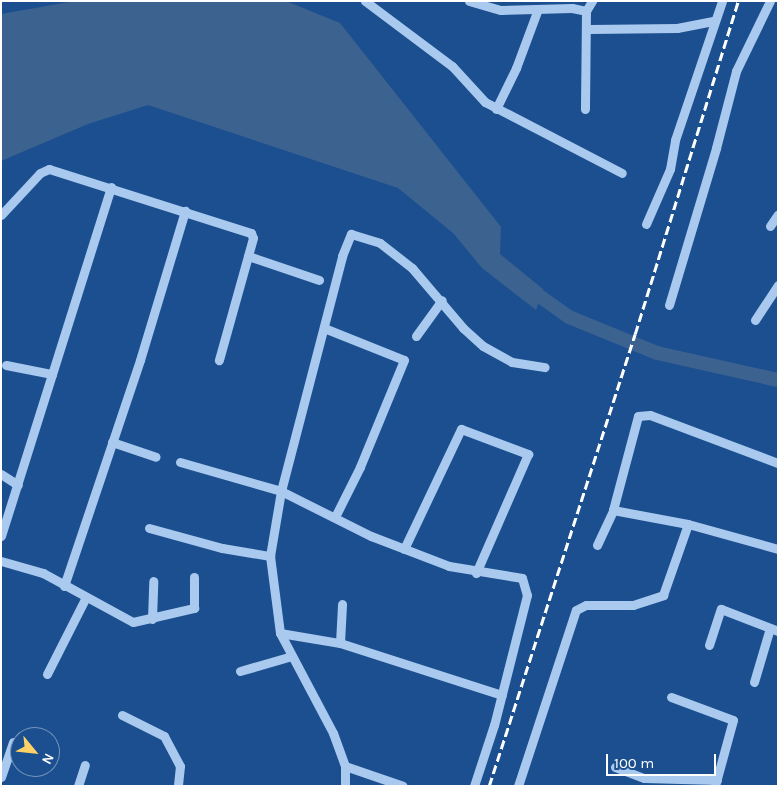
<!DOCTYPE html>
<html>
<head>
<meta charset="utf-8">
<style>
	body { margin:0 }
	#map { position:relative; width:779px; height:787px; overflow:hidden; background:#1b4f8f; font-family:Karla,sans-serif }
	div>[style] { position:absolute }
	.water>* { inset:0; background:#3c6290 }
	.river>* { height:14px; margin:-7px; padding:0 7px; transform-origin:7px; border-radius:7px; background:#3c6290 }
	.minor>* { height:9px; margin:-4.5px; padding:0 4.5px; transform-origin:4.5px; border-radius:4.5px; background:#a9c9ee }
	.rail>* { height:2.5px; margin-top:-1.25px; transform-origin:0; background:repeating-linear-gradient(90deg,#fff 0 9px,transparent 0 13px) }
	span { translate:-50% -50%; white-space:nowrap; text-align:center; line-height:1.15; -webkit-text-stroke:4px #1b4f8f; paint-order:stroke }
	.frame { position:absolute; inset:0; border:2px solid #fff; pointer-events:none }
	.north { position:absolute; left:10px; top:727px; width:50px; height:50px; box-sizing:border-box; background:#1b4f8f; border:1px solid #7695bc; border-radius:50%; rotate:118deg; font-size:14px; font-weight:700; line-height:20px; text-align:center; color:#fff }
	.north::after { content:''; display:block; margin:auto; width:18px; height:22px; background:#ffd166; clip-path:polygon(50% 0,100% 100%,50% 72%,0 100%) }
	.scale { position:absolute; left:606px; top:754px; width:110px; height:22px; box-sizing:border-box; border:2px solid #fff; border-top:0; padding-left:6px; font-size:15px; line-height:18px; white-space:nowrap; color:#fff; -webkit-text-stroke:4px #1b4f8f; paint-order:stroke }
</style>
</head>
<body>
<div id="map">
	<div class="water">
		<div style="clip-path:polygon(75px 1px,286px 1px,340px 23px,501px 227px,500px 254px,543px 289px,536px 310px,482px 268px,453px 233px,398px 188px,148px 105px,88px 124px,1px 161px,1px 14px)"></div>
	</div>
	<div class="river">
		<div style="left:528px;top:288px;width:50px;rotate:35.3deg"></div>
		<div style="left:569px;top:317px;width:95px;rotate:22.2deg"></div>
		<div style="left:657px;top:353px;width:124px;rotate:12.6deg"></div>
	</div>
	<div class="minor">
		<div style="left:365px;top:1px;width:109px;rotate:36.8deg"></div>
		<div style="left:452px;top:66px;width:49px;rotate:47.5deg"></div>
		<div style="left:485px;top:102px;width:154px;rotate:27.4deg"></div>
		<div style="left:469px;top:1px;width:33px;rotate:16deg"></div>
		<div style="left:501px;top:10px;width:71px;rotate:-1.6deg"></div>
		<div style="left:572px;top:8px;width:14px;rotate:12deg"></div>
		<div style="left:586px;top:11px;width:98px;rotate:90.6deg"></div>
		<div style="left:586px;top:11px;width:12px;rotate:-59deg"></div>
		<div style="left:589px;top:29px;width:88px;rotate:-0.7deg"></div>
		<div style="left:677px;top:28px;width:38px;rotate:-11deg"></div>
		<div style="left:496px;top:109px;width:46px;rotate:-64deg"></div>
		<div style="left:516px;top:68px;width:63px;rotate:-69.6deg"></div>
		<div style="left:1px;top:215px;width:57px;rotate:-47.1deg"></div>
		<div style="left:40px;top:173px;width:10px;rotate:-24deg"></div>
		<div style="left:49px;top:169px;width:212px;rotate:17.6deg"></div>
		<div style="left:251px;top:233px;width:5px;rotate:68deg"></div>
		<div style="left:253px;top:238px;width:127px;rotate:105.6deg"></div>
		<div style="left:646px;top:224px;width:60px;rotate:-66.4deg"></div>
		<div style="left:670px;top:169px;width:29px;rotate:-80deg"></div>
		<div style="left:675px;top:140px;width:147px;rotate:-71.3deg"></div>
		<div style="left:770px;top:226px;width:14px;rotate:-56deg"></div>
		<div style="left:248px;top:256px;width:75px;rotate:18.7deg"></div>
		<div style="left:669px;top:305px;width:164px;rotate:-73.3deg"></div>
		<div style="left:716px;top:148px;width:80px;rotate:-75.4deg"></div>
		<div style="left:736px;top:71px;width:78px;rotate:-64.1deg"></div>
		<div style="left:755px;top:320px;width:42px;rotate:-56.7deg"></div>
		<div style="left:324px;top:328px;width:86px;rotate:21.8deg"></div>
		<div style="left:404px;top:360px;width:116px;rotate:112.4deg"></div>
		<div style="left:360px;top:467px;width:56px;rotate:116.6deg"></div>
		<div style="left:416px;top:336px;width:44px;rotate:-54.2deg"></div>
		<div style="left:6px;top:365px;width:47px;rotate:11.1deg"></div>
		<div style="left:112px;top:442px;width:46px;rotate:18.8deg"></div>
		<div style="left:180px;top:462px;width:105px;rotate:16deg"></div>
		<div style="left:281px;top:491px;width:101px;rotate:26.6deg"></div>
		<div style="left:371px;top:536px;width:84px;rotate:21deg"></div>
		<div style="left:449px;top:566px;width:74px;rotate:9.3deg"></div>
		<div style="left:522px;top:578px;width:18px;rotate:74deg"></div>
		<div style="left:527px;top:595px;width:134px;rotate:104.2deg"></div>
		<div style="left:494px;top:725px;width:64px;rotate:108.2deg"></div>
		<div style="left:1px;top:474px;width:20px;rotate:33deg"></div>
		<div style="left:613px;top:510px;width:76px;rotate:10.6deg"></div>
		<div style="left:688px;top:524px;width:93px;rotate:15.5deg"></div>
		<div style="left:149px;top:528px;width:76px;rotate:15.3deg"></div>
		<div style="left:222px;top:548px;width:49px;rotate:9.5deg"></div>
		<div style="left:1px;top:536px;width:366px;rotate:-72.5deg"></div>
		<div style="left:597px;top:545px;width:38px;rotate:-65deg"></div>
		<div style="left:613px;top:510px;width:97px;rotate:-75.1deg"></div>
		<div style="left:638px;top:416px;width:12px;rotate:-5deg"></div>
		<div style="left:650px;top:415px;width:137px;rotate:20.6deg"></div>
		<div style="left:404px;top:549px;width:133px;rotate:-64.6deg"></div>
		<div style="left:461px;top:429px;width:72px;rotate:20.5deg"></div>
		<div style="left:528px;top:454px;width:130px;rotate:113.6deg"></div>
		<div style="left:1px;top:561px;width:44px;rotate:15.9deg"></div>
		<div style="left:43px;top:573px;width:102px;rotate:28.6deg"></div>
		<div style="left:133px;top:622px;width:63px;rotate:-12.9deg"></div>
		<div style="left:194px;top:608px;width:31px;rotate:-90deg"></div>
		<div style="left:64px;top:586px;width:238px;rotate:-71.4deg"></div>
		<div style="left:140px;top:360px;width:156px;rotate:-73.2deg"></div>
		<div style="left:152px;top:619px;width:38px;rotate:-88deg"></div>
		<div style="left:280px;top:633px;width:61px;rotate:9.5deg"></div>
		<div style="left:340px;top:643px;width:170px;rotate:17.8deg"></div>
		<div style="left:340px;top:643px;width:39px;rotate:-87deg"></div>
		<div style="left:709px;top:645px;width:38px;rotate:-72deg"></div>
		<div style="left:721px;top:609px;width:61px;rotate:21.1deg"></div>
		<div style="left:240px;top:671px;width:54px;rotate:-16.1deg"></div>
		<div style="left:47px;top:674px;width:84px;rotate:-63.1deg"></div>
		<div style="left:754px;top:682px;width:56px;rotate:-73.5deg"></div>
		<div style="left:671px;top:697px;width:66px;rotate:20.4deg"></div>
		<div style="left:733px;top:720px;width:68px;rotate:105.3deg"></div>
		<div style="left:122px;top:715px;width:47px;rotate:26.6deg"></div>
		<div style="left:164px;top:736px;width:34px;rotate:62deg"></div>
		<div style="left:180px;top:766px;width:20px;rotate:96deg"></div>
		<div style="left:345px;top:766px;width:61px;rotate:19deg"></div>
		<div style="left:615px;top:767px;width:31px;rotate:21deg"></div>
		<div style="left:644px;top:778px;width:73px;rotate:1.6deg"></div>
		<div style="left:1px;top:777px;width:37px;rotate:-71deg"></div>
		<div style="left:78px;top:786px;width:22px;rotate:-72deg"></div>
		<div style="left:345px;top:786px;width:20px;rotate:-90deg"></div>
		<div style="left:345px;top:766px;width:35px;rotate:-110deg"></div>
		<div style="left:333px;top:733px;width:113px;rotate:-117.9deg"></div>
		<div style="left:280px;top:633px;width:78px;rotate:-97.4deg"></div>
		<div style="left:270px;top:556px;width:66px;rotate:-80.4deg"></div>
		<div style="left:281px;top:491px;width:243px;rotate:-75.4deg"></div>
		<div style="left:342px;top:256px;width:24px;rotate:-68deg"></div>
		<div style="left:351px;top:234px;width:30px;rotate:17deg"></div>
		<div style="left:380px;top:243px;width:41px;rotate:38deg"></div>
		<div style="left:412px;top:268px;width:79px;rotate:49.6deg"></div>
		<div style="left:463px;top:328px;width:27px;rotate:42deg"></div>
		<div style="left:483px;top:346px;width:33px;rotate:29deg"></div>
		<div style="left:512px;top:362px;width:33px;rotate:9deg"></div>
		<div style="left:518px;top:786px;width:185px;rotate:-71.8deg"></div>
		<div style="left:576px;top:610px;width:11px;rotate:-27deg"></div>
		<div style="left:586px;top:605px;width:47px"></div>
		<div style="left:633px;top:605px;width:32px;rotate:-18deg"></div>
		<div style="left:663px;top:595px;width:75px;rotate:-70.6deg"></div>
	</div>
	<div class="rail">
		<div style="left:489px;top:786px;width:475px;rotate:-72.1deg"></div>
		<div style="left:635px;top:334px;width:349px;rotate:-72.8deg"></div>
	</div>
	<div class="frame"></div>
	<div class="north">N</div>
	<div class="scale">100 m</div>
</div>
</body>
</html>
